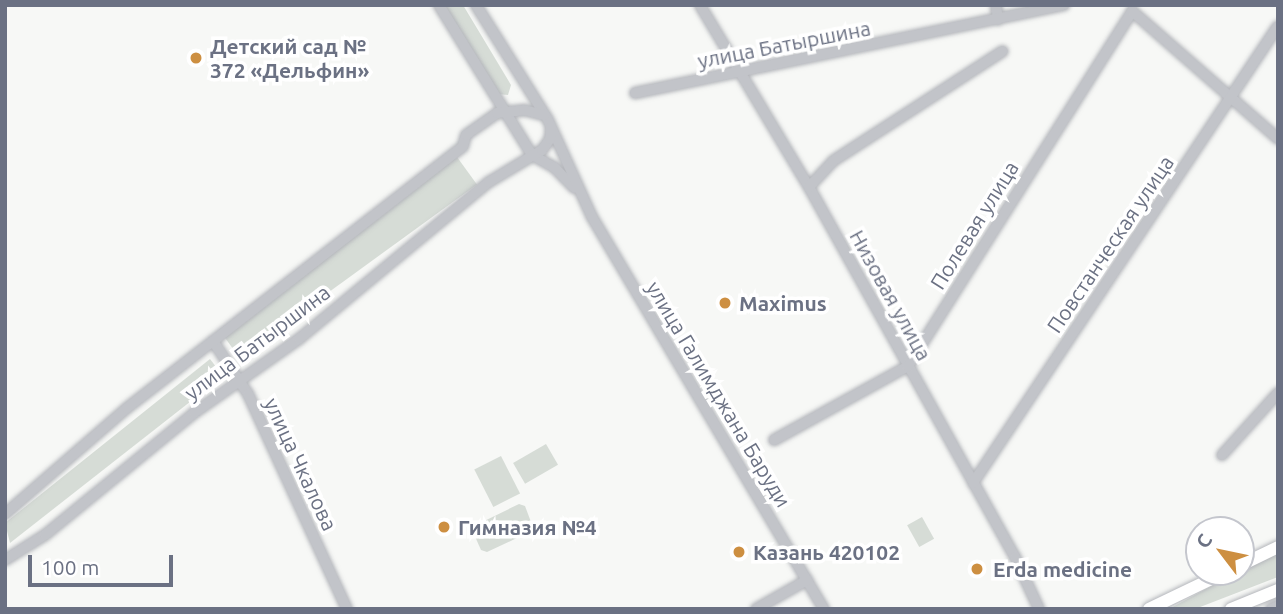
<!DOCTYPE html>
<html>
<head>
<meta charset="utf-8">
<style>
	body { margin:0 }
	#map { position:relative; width:1283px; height:614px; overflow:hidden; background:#f7f8f6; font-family:Ubuntu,sans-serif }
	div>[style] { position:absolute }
	.green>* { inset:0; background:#d6dcd6; transform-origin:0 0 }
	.roads { filter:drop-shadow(0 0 2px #b4b6bb) drop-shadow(0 0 2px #b4b6bb) }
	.minor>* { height:10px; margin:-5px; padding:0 5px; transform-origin:5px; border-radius:5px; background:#c2c4c9 }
	.major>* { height:12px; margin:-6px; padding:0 6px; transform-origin:6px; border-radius:6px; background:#fff }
	.dots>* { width:19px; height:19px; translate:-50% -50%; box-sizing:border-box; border:4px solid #fff; border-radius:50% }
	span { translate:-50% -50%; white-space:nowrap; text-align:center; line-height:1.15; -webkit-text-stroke:7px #fff; paint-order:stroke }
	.street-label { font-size:21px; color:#6b7183 }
	.poi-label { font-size:21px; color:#6b7183; font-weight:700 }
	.left { translate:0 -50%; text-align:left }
	.frame { position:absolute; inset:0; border:7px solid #6b7183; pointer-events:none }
	.north { position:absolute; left:1185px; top:516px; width:70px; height:70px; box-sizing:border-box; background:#fff; border:2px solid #c4c6cd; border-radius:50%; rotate:302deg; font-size:19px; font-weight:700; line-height:28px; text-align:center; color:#6b7183 }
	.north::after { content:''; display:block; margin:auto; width:24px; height:32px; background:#cd8f41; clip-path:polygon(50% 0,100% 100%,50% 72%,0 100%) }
	.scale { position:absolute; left:28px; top:555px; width:145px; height:32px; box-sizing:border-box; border:4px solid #6b7183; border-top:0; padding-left:9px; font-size:21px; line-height:24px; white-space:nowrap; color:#6b7183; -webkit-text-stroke:5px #fff; paint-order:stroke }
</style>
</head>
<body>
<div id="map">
	<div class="green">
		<div style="clip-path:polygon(444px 5px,463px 5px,511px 85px,508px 95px,498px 94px)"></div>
		<div style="left:457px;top:157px;width:34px;height:294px;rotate:54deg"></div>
		<div style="clip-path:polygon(210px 359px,223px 376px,10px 543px,5px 523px)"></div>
		<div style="left:546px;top:444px;width:24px;height:38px;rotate:60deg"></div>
		<div style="left:501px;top:456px;width:42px;height:30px;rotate:63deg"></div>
		<div style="clip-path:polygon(519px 504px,525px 506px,534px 530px,487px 552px,481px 550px,473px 532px,476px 525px)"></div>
		<div style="left:922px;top:517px;width:25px;height:17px;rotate:61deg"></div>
		<div style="clip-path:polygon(1278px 550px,1278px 577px,1195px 609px,1169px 609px)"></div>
	</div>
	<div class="roads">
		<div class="minor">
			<div style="left:439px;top:5px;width:176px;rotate:58.2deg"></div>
			<div style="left:532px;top:155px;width:25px;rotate:29deg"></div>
			<div style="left:554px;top:167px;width:29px;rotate:46deg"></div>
			<div style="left:476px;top:5px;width:136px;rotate:57.9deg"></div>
			<div style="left:548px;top:120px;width:107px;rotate:65.6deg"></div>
			<div style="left:592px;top:217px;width:456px;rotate:59.4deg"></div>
			<div style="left:700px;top:5px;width:212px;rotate:59.1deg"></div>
			<div style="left:809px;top:187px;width:423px;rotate:60.9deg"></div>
			<div style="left:1015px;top:557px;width:57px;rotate:65.2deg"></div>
			<div style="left:996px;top:5px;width:15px;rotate:82deg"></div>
			<div style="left:635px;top:93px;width:438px;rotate:-11.6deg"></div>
			<div style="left:809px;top:187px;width:35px;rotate:-47deg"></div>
			<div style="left:833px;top:161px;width:202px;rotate:-32.9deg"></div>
			<div style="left:213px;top:341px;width:64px;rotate:56.6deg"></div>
			<div style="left:248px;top:394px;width:237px;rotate:65.3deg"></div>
			<div style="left:774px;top:440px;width:153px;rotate:-28.9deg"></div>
			<div style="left:908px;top:366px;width:420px;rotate:-57.7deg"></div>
			<div style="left:1132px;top:11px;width:194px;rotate:41.2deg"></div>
			<div style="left:1222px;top:455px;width:84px;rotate:-47.9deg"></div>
			<div style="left:973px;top:483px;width:549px;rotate:-56.28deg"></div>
			<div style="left:5px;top:514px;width:162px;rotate:-41deg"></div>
			<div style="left:127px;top:408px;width:426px;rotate:-37.9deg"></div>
			<div style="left:463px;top:146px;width:11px;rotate:-75deg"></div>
			<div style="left:466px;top:135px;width:38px;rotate:-35deg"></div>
			<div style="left:497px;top:113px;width:27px;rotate:-6deg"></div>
			<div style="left:524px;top:110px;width:21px;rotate:14deg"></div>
			<div style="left:5px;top:560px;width:47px;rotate:-32deg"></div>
			<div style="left:45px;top:535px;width:193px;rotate:-39.3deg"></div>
			<div style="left:194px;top:413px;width:128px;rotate:-35.2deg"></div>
			<div style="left:299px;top:339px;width:246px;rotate:-39.6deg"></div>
			<div style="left:489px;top:182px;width:62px;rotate:-31.1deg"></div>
			<div style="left:542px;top:150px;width:14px;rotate:-54deg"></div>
			<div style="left:550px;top:139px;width:12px;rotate:-85deg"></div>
			<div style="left:756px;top:609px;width:59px;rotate:-29.6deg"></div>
			<div style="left:1271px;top:609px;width:8px;rotate:-23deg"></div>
		</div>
		<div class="major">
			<div style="left:1241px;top:565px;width:41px;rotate:-25.9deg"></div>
			<div style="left:1149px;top:609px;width:85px;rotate:-25.7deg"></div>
			<div style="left:1231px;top:609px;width:51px;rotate:-22deg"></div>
		</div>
	</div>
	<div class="dots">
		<div style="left:196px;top:58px;background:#cd8f41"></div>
		<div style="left:725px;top:303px;background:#cd8f41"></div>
		<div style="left:444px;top:527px;background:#cd8f41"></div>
		<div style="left:739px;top:552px;background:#cd8f41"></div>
		<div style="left:977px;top:569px;background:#cd8f41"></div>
	</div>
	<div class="street-label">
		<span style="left:784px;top:44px;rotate:-11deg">улица Батыршина</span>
		<span style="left:974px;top:225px;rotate:-58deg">Полевая улица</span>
		<span style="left:1110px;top:244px;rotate:-56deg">Повстанческая улица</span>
		<span style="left:891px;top:295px;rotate:61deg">Низовая улица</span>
		<span style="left:257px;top:342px;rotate:-37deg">улица Батыршина</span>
		<span style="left:719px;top:394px;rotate:59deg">улица Галимджана Баруди</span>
		<span style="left:301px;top:464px;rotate:65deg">улица Чкалова</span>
	</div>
	<div class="poi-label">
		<span class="left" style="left:210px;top:58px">Детский сад №<br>372 «Дельфин»</span>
		<span class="left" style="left:739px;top:303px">Maximus</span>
		<span class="left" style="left:458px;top:527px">Гимназия №4</span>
		<span class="left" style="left:753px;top:552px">Казань 420102</span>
		<span class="left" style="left:993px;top:569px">Erda medicine</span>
	</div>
	<div class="frame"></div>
	<div class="north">С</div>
	<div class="scale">100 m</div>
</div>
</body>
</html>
